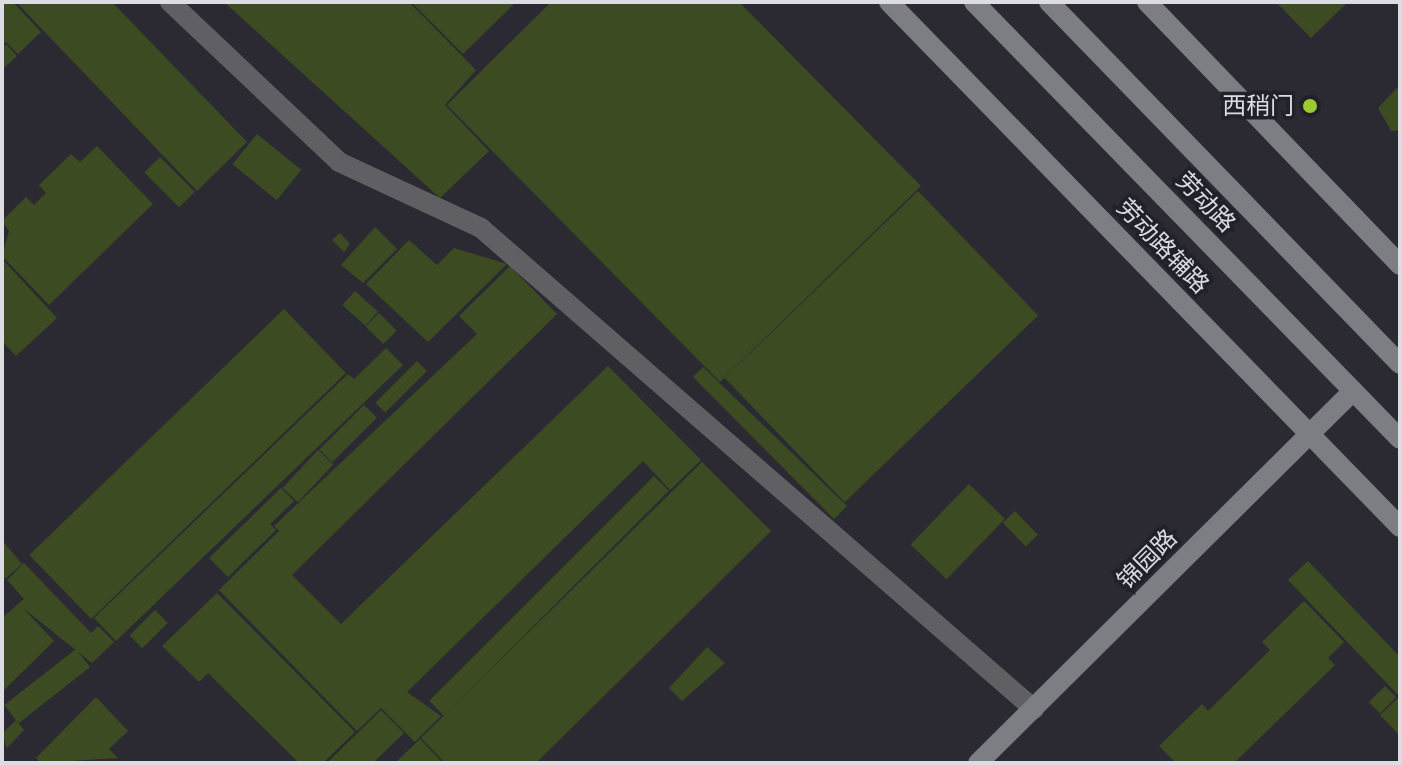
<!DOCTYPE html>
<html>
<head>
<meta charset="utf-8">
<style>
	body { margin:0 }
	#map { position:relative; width:1402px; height:765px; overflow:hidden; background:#2b2a33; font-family:Raleway,"Noto Sans SC",sans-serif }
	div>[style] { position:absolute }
	.building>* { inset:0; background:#3c4b21; transform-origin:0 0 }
	.street>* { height:20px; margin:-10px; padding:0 10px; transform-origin:10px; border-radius:10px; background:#606064 }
	.secondary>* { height:20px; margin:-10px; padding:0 10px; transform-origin:10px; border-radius:10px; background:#7d7d84 }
	.dots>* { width:22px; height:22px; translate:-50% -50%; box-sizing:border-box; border:4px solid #212129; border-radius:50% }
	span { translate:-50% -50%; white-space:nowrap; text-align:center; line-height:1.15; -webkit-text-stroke:7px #212129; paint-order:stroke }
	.poi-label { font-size:24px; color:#dcdce2 }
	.right { translate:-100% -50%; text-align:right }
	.street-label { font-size:24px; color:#dcdce2 }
	.frame { position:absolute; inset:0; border:4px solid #dcdce2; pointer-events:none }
</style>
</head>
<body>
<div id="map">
	<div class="building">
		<div style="clip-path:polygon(2px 2px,13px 2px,41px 32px,18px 54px,6px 42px,2px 46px)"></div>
		<div style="clip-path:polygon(16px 2px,112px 2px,247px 142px,197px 191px)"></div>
		<div style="clip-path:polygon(224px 2px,409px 2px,476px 70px,445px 105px,489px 151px,440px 198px)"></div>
		<div style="clip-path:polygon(411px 2px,516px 2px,463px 54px)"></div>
		<div style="clip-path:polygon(551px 2px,739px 2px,921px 186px,720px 382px,447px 105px)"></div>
		<div style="clip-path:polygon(1276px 2px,1348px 2px,1311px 38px)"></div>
		<div style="clip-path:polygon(6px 44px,17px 56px,2px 70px,2px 48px)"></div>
		<div style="clip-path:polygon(1400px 85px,1400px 130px,1391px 131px,1378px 108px)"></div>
		<div style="left:257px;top:134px;width:57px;height:39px;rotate:39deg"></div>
		<div style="clip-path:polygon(97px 146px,153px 204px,49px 305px,2px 256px,9px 231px,2px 221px,26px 197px,34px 205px,46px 193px,39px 185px,71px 154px,80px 162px)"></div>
		<div style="left:160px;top:157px;width:49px;height:22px;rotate:45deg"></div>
		<div style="left:918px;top:191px;width:173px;height:269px;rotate:46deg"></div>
		<div style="clip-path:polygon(375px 227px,397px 249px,363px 283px,341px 265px)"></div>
		<div style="clip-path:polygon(340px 233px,350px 244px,344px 252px,332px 240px)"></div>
		<div style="clip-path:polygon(409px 240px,437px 265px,454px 248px,507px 264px,428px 342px,366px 284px)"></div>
		<div style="clip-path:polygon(2px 259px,57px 318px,16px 356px,2px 341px)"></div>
		<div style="clip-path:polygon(510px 266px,557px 314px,292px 575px,341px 624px,608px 366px,701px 460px,670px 490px,643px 461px,407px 692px,441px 716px,415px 742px,381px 708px,357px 731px,219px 590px,279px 531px,274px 526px,477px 334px,459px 316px)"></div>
		<div style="left:355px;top:291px;width:31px;height:19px;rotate:42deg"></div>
		<div style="left:284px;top:309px;width:89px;height:354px;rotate:46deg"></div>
		<div style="left:379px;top:313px;width:25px;height:19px;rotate:45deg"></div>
		<div style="clip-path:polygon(386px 348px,403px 365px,116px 641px,94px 618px,348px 374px,354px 379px)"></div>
		<div style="left:417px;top:361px;width:14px;height:59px;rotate:45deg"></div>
		<div style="clip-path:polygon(703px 367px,847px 506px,834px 519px,693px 377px)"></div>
		<div style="left:364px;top:405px;width:18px;height:63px;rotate:45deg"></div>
		<div style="left:318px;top:450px;width:21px;height:52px;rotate:43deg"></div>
		<div style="clip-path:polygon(702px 462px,771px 531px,536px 763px,445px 763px,421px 738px)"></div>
		<div style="left:654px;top:476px;width:21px;height:318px;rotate:45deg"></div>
		<div style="left:969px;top:484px;width:50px;height:84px;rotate:44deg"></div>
		<div style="clip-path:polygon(281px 488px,294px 501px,270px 524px,276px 530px,228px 577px,209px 558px)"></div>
		<div style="left:1015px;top:511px;width:33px;height:17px;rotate:46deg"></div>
		<div style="clip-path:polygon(2px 540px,22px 564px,5px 579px,2px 576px)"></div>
		<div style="clip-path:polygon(1308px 561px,1400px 657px,1400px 697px,1288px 580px)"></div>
		<div style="clip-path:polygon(24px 563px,91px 633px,98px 626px,114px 642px,92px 663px,23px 608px,54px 641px,2px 692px,2px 618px,24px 599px,7px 580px)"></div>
		<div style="clip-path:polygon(217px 593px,355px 732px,323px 763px,299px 763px,208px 673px,199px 682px,162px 646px)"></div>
		<div style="clip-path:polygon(1304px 601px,1344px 642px,1328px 658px,1335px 665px,1234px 763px,1176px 763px,1159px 746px,1202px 704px,1208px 711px,1270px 650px,1262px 642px)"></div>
		<div style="left:155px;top:610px;width:18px;height:36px;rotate:45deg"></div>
		<div style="clip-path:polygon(707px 647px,725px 663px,682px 701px,669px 688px)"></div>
		<div style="left:76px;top:649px;width:23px;height:91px;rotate:52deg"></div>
		<div style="left:1385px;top:686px;width:16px;height:23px;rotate:45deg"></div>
		<div style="clip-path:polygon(96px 697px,128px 731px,109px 749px,118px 758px,41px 763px,36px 758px)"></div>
		<div style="clip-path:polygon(1398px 698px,1400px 700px,1400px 736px,1380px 715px)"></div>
		<div style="clip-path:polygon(381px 710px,404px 733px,373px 763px,327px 763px)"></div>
		<div style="clip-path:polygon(16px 720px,24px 730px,7px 748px,2px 734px)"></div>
		<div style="clip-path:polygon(420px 739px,443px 763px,395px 763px)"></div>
	</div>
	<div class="street">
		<div style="left:170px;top:2px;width:233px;rotate:43.4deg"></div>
		<div style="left:339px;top:162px;width:157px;rotate:24.9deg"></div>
		<div style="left:481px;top:228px;width:733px;rotate:41.02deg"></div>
	</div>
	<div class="secondary">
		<div style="left:889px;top:2px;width:733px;rotate:45.77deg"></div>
		<div style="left:974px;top:2px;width:610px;rotate:45.73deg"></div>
		<div style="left:1049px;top:2px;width:504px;rotate:45.88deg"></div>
		<div style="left:1147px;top:2px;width:365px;rotate:46.1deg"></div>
		<div style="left:978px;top:763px;width:528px;rotate:-44.77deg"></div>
	</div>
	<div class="dots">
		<div style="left:1310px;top:106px;background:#9dca30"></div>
	</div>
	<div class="poi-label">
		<span class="right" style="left:1294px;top:106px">西稍门</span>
	</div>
	<div class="street-label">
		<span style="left:1206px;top:202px;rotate:46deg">劳动路</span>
		<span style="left:1163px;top:246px;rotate:46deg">劳动路辅路</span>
		<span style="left:1147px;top:559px;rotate:-45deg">锦园路</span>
	</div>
	<div class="frame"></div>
</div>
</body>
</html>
